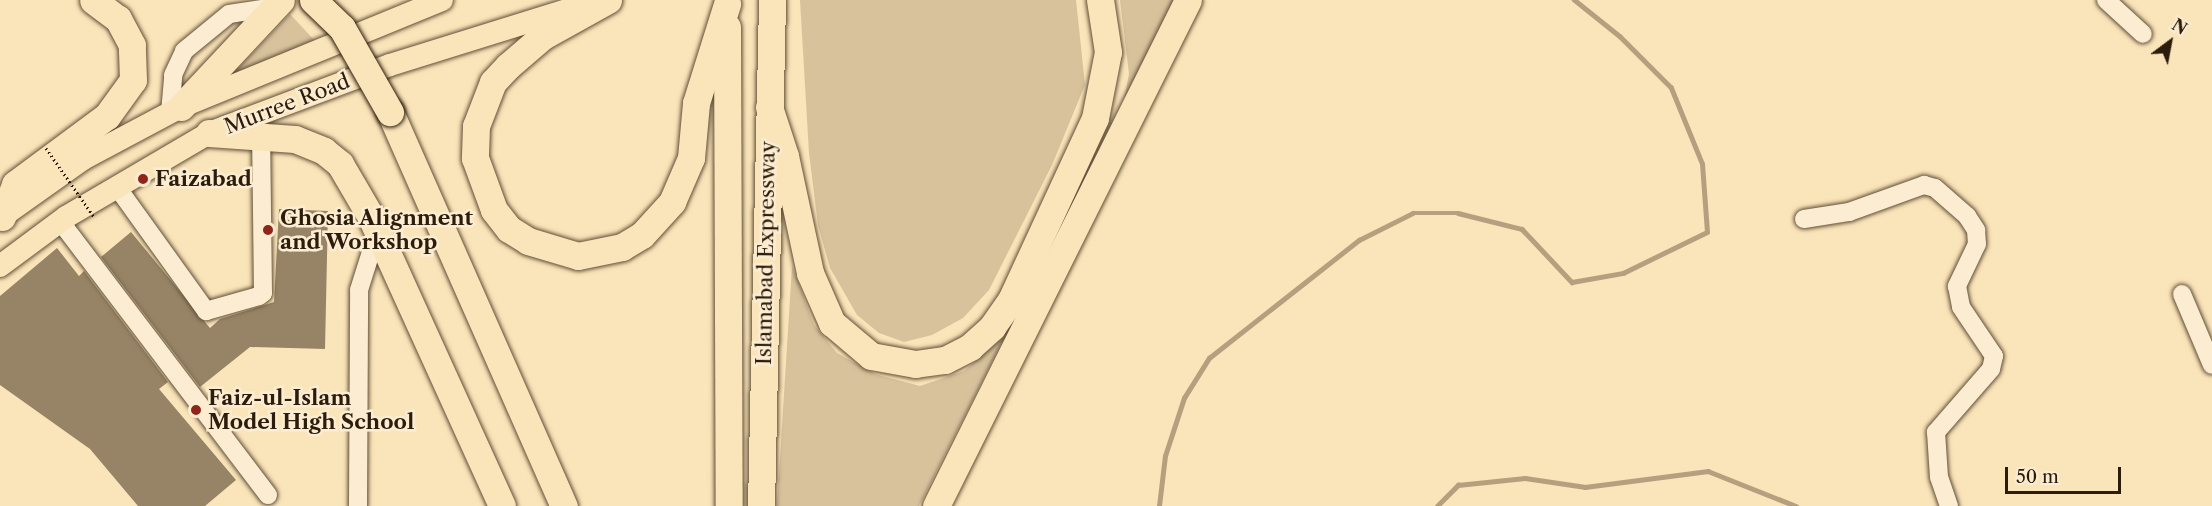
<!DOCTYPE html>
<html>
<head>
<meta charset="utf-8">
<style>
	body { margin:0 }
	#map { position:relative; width:2212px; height:506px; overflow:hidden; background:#fae4b9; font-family:"Libre Caslon Text",serif }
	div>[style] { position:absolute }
	.green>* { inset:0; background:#d7c29c }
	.stream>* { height:4.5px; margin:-2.25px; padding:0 2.25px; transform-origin:2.25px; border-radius:2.25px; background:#b4a07e }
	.building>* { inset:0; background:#978466 }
	.roads { filter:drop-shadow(0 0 2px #604e37) drop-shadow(0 0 2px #604e37) }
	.minor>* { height:18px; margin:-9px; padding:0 9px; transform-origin:9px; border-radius:9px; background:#fcedd2 }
	.major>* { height:22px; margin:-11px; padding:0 11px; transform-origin:11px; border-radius:11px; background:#fae4b9 }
	.highway>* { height:27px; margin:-13.5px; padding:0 13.5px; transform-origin:13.5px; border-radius:13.5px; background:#fae4b9 }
	.path-bridge>* { height:3px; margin-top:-1.5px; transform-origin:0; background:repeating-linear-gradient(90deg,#2c1c0c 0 1.5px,transparent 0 4.5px) }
	.bridges { filter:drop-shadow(0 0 2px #2c1c0c) drop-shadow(0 0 2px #2c1c0c) }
	.highway-bridge>* { height:27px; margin:-13.5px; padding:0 13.5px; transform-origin:13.5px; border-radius:13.5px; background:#fae4b9 }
	.dots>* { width:16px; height:16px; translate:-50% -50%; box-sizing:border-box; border:3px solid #fcedd2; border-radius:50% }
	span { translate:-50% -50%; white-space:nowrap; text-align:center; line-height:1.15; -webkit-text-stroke:5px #fcedd2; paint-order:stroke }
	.street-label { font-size:21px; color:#2c1c0c }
	.poi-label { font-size:21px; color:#2c1c0c; font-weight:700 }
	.left { translate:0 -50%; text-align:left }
	.north { position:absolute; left:2140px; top:12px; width:60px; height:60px; -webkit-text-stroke:4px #fcedd2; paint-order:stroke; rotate:32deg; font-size:16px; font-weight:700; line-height:24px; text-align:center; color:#2c1c0c }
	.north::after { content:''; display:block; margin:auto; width:21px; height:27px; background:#2c1c0c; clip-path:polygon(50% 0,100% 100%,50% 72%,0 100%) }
	.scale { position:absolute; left:2005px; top:467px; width:116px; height:27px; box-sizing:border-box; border:3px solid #2c1c0c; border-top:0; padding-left:8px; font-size:18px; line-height:21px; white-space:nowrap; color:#2c1c0c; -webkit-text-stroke:4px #fcedd2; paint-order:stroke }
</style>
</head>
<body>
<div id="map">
	<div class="green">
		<div style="clip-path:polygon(800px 0,1076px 0,1085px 85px,1052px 165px,989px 290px,963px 318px,932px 335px,904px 342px,879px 333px,857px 315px,830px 268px,818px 225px,809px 153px)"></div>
		<div style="clip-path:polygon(1120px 0,1174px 0,1124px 100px,1129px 74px)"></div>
		<div style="clip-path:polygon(290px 14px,315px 41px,233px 74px)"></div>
		<div style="clip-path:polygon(792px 266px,814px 325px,837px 353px,875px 374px,920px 386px,964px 371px,1005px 336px,919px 506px,777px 506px)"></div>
	</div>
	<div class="stream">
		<div style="left:1159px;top:506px;width:50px;rotate:-83.2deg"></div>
		<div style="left:1165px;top:456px;width:61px;rotate:-71.9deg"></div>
		<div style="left:1184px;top:398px;width:47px;rotate:-58deg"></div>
		<div style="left:1209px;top:358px;width:191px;rotate:-38.2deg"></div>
		<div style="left:1359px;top:240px;width:60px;rotate:-26.6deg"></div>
		<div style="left:1413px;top:213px;width:45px"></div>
		<div style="left:1458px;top:213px;width:66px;rotate:14deg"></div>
		<div style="left:1522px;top:229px;width:73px;rotate:46.7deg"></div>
		<div style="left:1572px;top:282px;width:52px;rotate:-10deg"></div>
		<div style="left:1623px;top:273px;width:93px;rotate:-26deg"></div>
		<div style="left:1707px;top:232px;width:68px;rotate:-94.2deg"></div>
		<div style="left:1702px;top:164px;width:82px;rotate:-112.2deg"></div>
		<div style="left:1671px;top:88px;width:72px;rotate:-135deg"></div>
		<div style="left:1620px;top:37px;width:59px;rotate:-141.2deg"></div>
		<div style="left:1437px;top:506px;width:30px;rotate:-45deg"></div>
		<div style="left:1458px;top:485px;width:67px;rotate:-6deg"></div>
		<div style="left:1525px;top:478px;width:61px;rotate:8.5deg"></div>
		<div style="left:1585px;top:487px;width:124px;rotate:-7.4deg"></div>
		<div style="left:1708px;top:471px;width:95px;rotate:21.7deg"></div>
	</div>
	<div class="building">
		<div style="clip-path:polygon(279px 209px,328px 211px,325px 349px,250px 347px,200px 387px,101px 257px,131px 232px,210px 328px,220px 319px,274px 302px)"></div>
		<div style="clip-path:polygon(57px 248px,79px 276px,84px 271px,168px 382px,159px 389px,236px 480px,205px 506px,138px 506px,90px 449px,0 385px,0 296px)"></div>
	</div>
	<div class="roads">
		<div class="minor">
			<div style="left:2106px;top:0;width:50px;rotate:42.6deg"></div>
			<div style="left:170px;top:113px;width:38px;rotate:-85deg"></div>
			<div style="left:173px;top:75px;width:26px;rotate:-65deg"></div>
			<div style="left:184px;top:51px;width:58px;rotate:-39.4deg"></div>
			<div style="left:229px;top:14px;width:47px;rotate:-8.7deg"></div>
			<div style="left:117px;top:187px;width:153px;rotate:54.3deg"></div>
			<div style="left:206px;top:311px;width:55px;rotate:-15.8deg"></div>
			<div style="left:259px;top:296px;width:5px;rotate:-37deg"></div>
			<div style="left:263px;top:293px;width:157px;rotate:-90.7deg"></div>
			<div style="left:1804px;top:219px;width:46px;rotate:-8.8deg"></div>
			<div style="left:1849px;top:212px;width:80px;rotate:-19.8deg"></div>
			<div style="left:1924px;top:185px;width:11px;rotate:15deg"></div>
			<div style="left:1935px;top:188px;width:43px;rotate:41.2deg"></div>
			<div style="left:1967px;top:216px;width:17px;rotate:57deg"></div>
			<div style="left:1976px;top:230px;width:14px;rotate:86deg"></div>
			<div style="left:1977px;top:244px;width:47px;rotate:115.5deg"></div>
			<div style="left:1957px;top:286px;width:21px;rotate:79deg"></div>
			<div style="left:1961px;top:307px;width:59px;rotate:56deg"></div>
			<div style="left:1994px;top:356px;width:13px;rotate:103deg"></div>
			<div style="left:1991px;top:369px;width:84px;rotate:131.1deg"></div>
			<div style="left:1936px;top:432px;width:45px;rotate:86.2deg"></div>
			<div style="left:1939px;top:477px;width:31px;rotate:71deg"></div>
			<div style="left:60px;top:221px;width:344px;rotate:52.8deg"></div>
			<div style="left:2182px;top:294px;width:77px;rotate:67.1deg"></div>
			<div style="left:358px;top:506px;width:216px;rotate:-89.7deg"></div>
			<div style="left:359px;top:290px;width:60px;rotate:-72.5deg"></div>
		</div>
		<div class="major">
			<div style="left:0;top:218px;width:102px;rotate:-35.4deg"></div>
			<div style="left:83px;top:159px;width:111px;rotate:-28deg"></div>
			<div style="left:181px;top:107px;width:282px;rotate:-22.3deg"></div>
			<div style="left:0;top:266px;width:82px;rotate:-36.6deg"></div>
			<div style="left:66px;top:217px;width:166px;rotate:-30.4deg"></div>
			<div style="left:209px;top:133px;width:193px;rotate:-20.6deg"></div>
			<div style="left:390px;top:65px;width:202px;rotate:-17.3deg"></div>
		</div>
		<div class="highway">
			<div style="left:608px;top:0;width:74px;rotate:151deg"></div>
			<div style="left:543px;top:36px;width:46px;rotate:139.4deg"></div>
			<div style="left:508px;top:66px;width:22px;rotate:133deg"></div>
			<div style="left:493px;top:82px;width:47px;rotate:111.1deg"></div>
			<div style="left:476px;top:126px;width:32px;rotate:92deg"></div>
			<div style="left:475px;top:158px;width:55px;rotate:69.9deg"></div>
			<div style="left:494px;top:210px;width:24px;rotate:52deg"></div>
			<div style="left:509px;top:229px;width:22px;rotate:32deg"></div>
			<div style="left:528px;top:241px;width:52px;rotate:16.7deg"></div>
			<div style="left:578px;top:256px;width:45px;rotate:-11.6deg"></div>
			<div style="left:622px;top:247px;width:23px;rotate:-31deg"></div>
			<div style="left:642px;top:235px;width:45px;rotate:-47.7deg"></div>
			<div style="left:672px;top:202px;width:48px;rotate:-66.6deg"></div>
			<div style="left:691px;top:158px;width:55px;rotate:-84.8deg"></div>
			<div style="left:696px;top:103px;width:104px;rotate:-72.6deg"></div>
			<div style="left:727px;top:27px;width:479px;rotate:89.8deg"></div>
			<div style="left:181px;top:107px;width:146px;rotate:-46.9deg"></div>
			<div style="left:769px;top:107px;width:52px;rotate:71.9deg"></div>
			<div style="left:785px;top:156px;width:120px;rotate:77.9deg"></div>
			<div style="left:810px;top:273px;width:55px;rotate:66.3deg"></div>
			<div style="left:832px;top:323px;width:51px;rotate:40.2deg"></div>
			<div style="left:871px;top:356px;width:45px;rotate:10.3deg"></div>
			<div style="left:915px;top:364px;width:30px;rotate:-8deg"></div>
			<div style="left:945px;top:360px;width:28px;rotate:-27deg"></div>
			<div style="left:970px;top:347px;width:30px;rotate:-42deg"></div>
			<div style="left:992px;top:327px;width:33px;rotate:-55deg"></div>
			<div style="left:1011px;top:300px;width:200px;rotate:-65.2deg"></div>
			<div style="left:1095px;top:118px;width:67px;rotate:-78.9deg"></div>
			<div style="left:1108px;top:52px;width:53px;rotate:-98.7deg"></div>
			<div style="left:390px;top:112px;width:431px;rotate:66.2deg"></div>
			<div style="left:209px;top:133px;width:86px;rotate:4deg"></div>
			<div style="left:295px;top:139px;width:31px;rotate:22deg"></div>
			<div style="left:324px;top:151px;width:21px;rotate:39deg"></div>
			<div style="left:340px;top:164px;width:61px;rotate:59.7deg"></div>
			<div style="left:371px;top:217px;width:317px;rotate:65.6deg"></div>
			<div style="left:2px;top:217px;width:35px;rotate:-68deg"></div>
			<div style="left:15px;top:184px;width:114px;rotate:-36.5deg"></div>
			<div style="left:107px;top:116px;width:44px;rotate:-54.2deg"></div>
			<div style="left:133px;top:80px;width:35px;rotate:-92deg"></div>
			<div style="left:132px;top:45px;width:30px;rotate:-118deg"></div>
			<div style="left:118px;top:19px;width:31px;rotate:-143deg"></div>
			<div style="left:761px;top:506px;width:506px;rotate:-88.75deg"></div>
			<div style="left:936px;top:506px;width:565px;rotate:-63.53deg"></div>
		</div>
	</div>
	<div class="path-bridge">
		<div style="left:46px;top:148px;width:84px;rotate:55.2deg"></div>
	</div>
	<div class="bridges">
		<div class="highway-bridge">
			<div style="left:313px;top:0;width:40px;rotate:44deg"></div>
			<div style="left:342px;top:28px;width:97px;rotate:60.3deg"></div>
		</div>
	</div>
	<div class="dots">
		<div style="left:143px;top:179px;background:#8f2418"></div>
		<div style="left:268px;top:230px;background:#8f2418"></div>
		<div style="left:196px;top:410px;background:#8f2418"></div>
	</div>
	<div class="street-label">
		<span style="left:287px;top:104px;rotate:-21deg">Murree Road</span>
		<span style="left:766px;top:253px;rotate:-89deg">Islamabad Expressway</span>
	</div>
	<div class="poi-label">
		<span class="left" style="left:155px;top:179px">Faizabad</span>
		<span class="left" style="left:280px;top:230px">Ghosia Alignment<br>and Workshop</span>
		<span class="left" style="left:208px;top:410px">Faiz-ul-Islam<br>Model High School</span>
	</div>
	<div class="north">N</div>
	<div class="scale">50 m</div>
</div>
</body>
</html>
